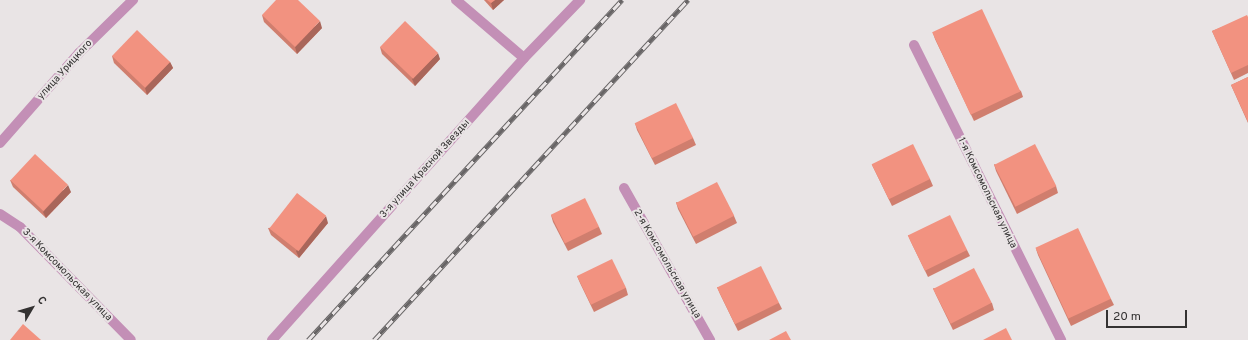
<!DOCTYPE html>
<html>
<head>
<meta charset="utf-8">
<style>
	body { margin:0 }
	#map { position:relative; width:1248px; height:340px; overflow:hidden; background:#e9e4e5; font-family:Overpass,sans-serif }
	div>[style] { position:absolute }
	.minor>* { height:10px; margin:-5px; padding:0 5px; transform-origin:5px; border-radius:5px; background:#c38fb6 }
	.rail>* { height:4.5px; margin-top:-2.25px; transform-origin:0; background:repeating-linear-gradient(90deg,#e9e4e5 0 9px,#676465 0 18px); box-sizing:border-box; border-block:1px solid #676465 }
	.wall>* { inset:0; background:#d07e6e }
	.shaded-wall>* { inset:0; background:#a9665a }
	.building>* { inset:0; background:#f29280; transform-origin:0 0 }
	span { translate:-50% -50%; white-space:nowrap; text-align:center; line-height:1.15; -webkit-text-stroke:4px #e9e4e5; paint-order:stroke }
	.street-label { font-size:10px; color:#343232 }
	.north { position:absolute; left:12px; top:288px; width:40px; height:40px; -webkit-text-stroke:3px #e9e4e5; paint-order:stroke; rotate:52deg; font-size:11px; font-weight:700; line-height:16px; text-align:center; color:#343232 }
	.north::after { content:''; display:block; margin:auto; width:14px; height:18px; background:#343232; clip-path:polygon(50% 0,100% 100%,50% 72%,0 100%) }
	.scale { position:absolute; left:1106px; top:310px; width:81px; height:18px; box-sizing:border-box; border:2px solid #343232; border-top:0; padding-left:5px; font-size:12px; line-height:14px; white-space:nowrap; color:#343232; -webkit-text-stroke:3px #e9e4e5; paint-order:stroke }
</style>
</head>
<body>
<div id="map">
	<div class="minor">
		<div style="left:456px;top:0;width:89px;rotate:40.5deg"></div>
		<div style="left:914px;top:45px;width:330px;rotate:63.5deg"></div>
		<div style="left:0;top:143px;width:120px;rotate:-48.7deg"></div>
		<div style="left:79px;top:53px;width:76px;rotate:-44.5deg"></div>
		<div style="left:624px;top:188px;width:175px;rotate:60.5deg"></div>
		<div style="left:0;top:214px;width:24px;rotate:33deg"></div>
		<div style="left:20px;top:227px;width:158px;rotate:45.5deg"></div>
		<div style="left:272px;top:340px;width:378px;rotate:-48.2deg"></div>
		<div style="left:524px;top:58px;width:81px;rotate:-46deg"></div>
	</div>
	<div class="rail">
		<div style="left:308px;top:340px;width:463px;rotate:-47.3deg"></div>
		<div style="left:374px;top:340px;width:463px;rotate:-47.3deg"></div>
	</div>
	<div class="wall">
		<div style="clip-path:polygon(484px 0,504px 0,493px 10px)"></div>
		<div style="clip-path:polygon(262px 15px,322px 28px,297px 54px,264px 22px)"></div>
		<div style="clip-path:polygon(1248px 17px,1248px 73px,1234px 80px,1212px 31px)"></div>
		<div style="clip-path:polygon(933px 33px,1021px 91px,1023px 97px,974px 121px,935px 39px)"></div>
		<div style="clip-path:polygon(380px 47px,440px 59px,415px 86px,382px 54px)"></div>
		<div style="clip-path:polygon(112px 56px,170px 62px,173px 68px,147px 95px,114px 63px)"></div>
		<div style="clip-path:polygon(1248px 77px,1248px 123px,1231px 85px)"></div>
		<div style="clip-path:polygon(635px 123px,693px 138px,696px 145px,655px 165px,637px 130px)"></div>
		<div style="clip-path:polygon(994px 164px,1056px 186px,1058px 193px,1017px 214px,996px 171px)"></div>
		<div style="clip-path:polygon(872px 165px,930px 179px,933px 186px,892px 206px,875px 171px)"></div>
		<div style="clip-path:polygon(10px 180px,71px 192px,46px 218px,13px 187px)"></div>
		<div style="clip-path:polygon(676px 202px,734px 216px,737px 223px,696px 244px,678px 209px)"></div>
		<div style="clip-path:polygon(551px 215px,599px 227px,602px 234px,568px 251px,553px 222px)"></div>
		<div style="clip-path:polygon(328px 223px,299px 258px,271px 235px,268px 228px)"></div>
		<div style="clip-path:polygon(908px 235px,967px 250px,970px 256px,928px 277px,911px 242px)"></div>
		<div style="clip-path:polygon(1036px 249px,1111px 299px,1114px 305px,1071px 326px,1038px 255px)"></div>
		<div style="clip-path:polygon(577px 276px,626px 288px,628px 295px,594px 312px,580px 283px)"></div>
		<div style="clip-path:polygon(717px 287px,779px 303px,782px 309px,738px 331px,720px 294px)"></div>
		<div style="clip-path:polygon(933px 288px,992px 303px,994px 310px,953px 330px,936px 295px)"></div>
	</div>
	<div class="shaded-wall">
		<div style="clip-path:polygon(495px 0,504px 0,493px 10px,491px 3px)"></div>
		<div style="clip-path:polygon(320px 21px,322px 28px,297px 54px,295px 47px)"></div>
		<div style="clip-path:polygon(438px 53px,440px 59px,415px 86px,412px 79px)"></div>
		<div style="clip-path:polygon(170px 62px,173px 68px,147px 95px,145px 88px)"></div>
		<div style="clip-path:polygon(68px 185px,71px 192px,46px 218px,43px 212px)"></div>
		<div style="clip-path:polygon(326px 216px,328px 223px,299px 258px,296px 251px)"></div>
	</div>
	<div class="building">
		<div style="clip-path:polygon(276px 0,298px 0,320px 21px,295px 47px,262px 15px)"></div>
		<div style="clip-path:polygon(487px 0,495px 0,491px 3px)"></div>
		<div style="left:982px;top:9px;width:91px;height:55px;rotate:65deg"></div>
		<div style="clip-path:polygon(1247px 15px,1248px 17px,1248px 65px,1231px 73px,1212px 31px)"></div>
		<div style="left:405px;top:21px;width:46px;height:36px;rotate:44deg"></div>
		<div style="left:137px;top:30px;width:46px;height:36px;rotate:44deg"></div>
		<div style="clip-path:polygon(1248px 77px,1248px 122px,1231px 85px)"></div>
		<div style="left:676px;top:103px;width:39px;height:46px;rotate:64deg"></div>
		<div style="left:913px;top:144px;width:39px;height:46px;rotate:64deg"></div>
		<div style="left:1035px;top:144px;width:47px;height:46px;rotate:63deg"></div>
		<div style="left:35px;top:154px;width:45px;height:36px;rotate:43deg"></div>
		<div style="left:717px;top:182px;width:38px;height:46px;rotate:63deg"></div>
		<div style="left:297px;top:193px;width:37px;height:45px;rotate:38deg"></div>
		<div style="left:585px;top:198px;width:32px;height:38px;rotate:64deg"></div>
		<div style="left:950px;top:215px;width:39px;height:47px;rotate:64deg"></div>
		<div style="left:1078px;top:228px;width:78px;height:47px;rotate:65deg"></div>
		<div style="left:612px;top:259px;width:32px;height:39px;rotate:64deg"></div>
		<div style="left:761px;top:266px;width:41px;height:49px;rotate:64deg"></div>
		<div style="left:974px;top:268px;width:39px;height:46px;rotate:63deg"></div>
		<div style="clip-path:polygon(23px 324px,41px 340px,10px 340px)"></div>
		<div style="clip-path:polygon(1006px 328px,1012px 340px,983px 340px)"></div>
		<div style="clip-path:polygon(786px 331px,791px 340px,769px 340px)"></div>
	</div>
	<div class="street-label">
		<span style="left:65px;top:70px;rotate:-48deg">улица Урицкого</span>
		<span style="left:425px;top:169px;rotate:-48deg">3-я улица Красной Звезды</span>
		<span style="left:987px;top:193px;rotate:64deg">1-я Комсомольская улица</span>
		<span style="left:667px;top:264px;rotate:60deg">2-я Комсомольская улица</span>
		<span style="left:67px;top:275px;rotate:46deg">3-я Комсомольская улица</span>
	</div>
	<div class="north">С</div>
	<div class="scale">20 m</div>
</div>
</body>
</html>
